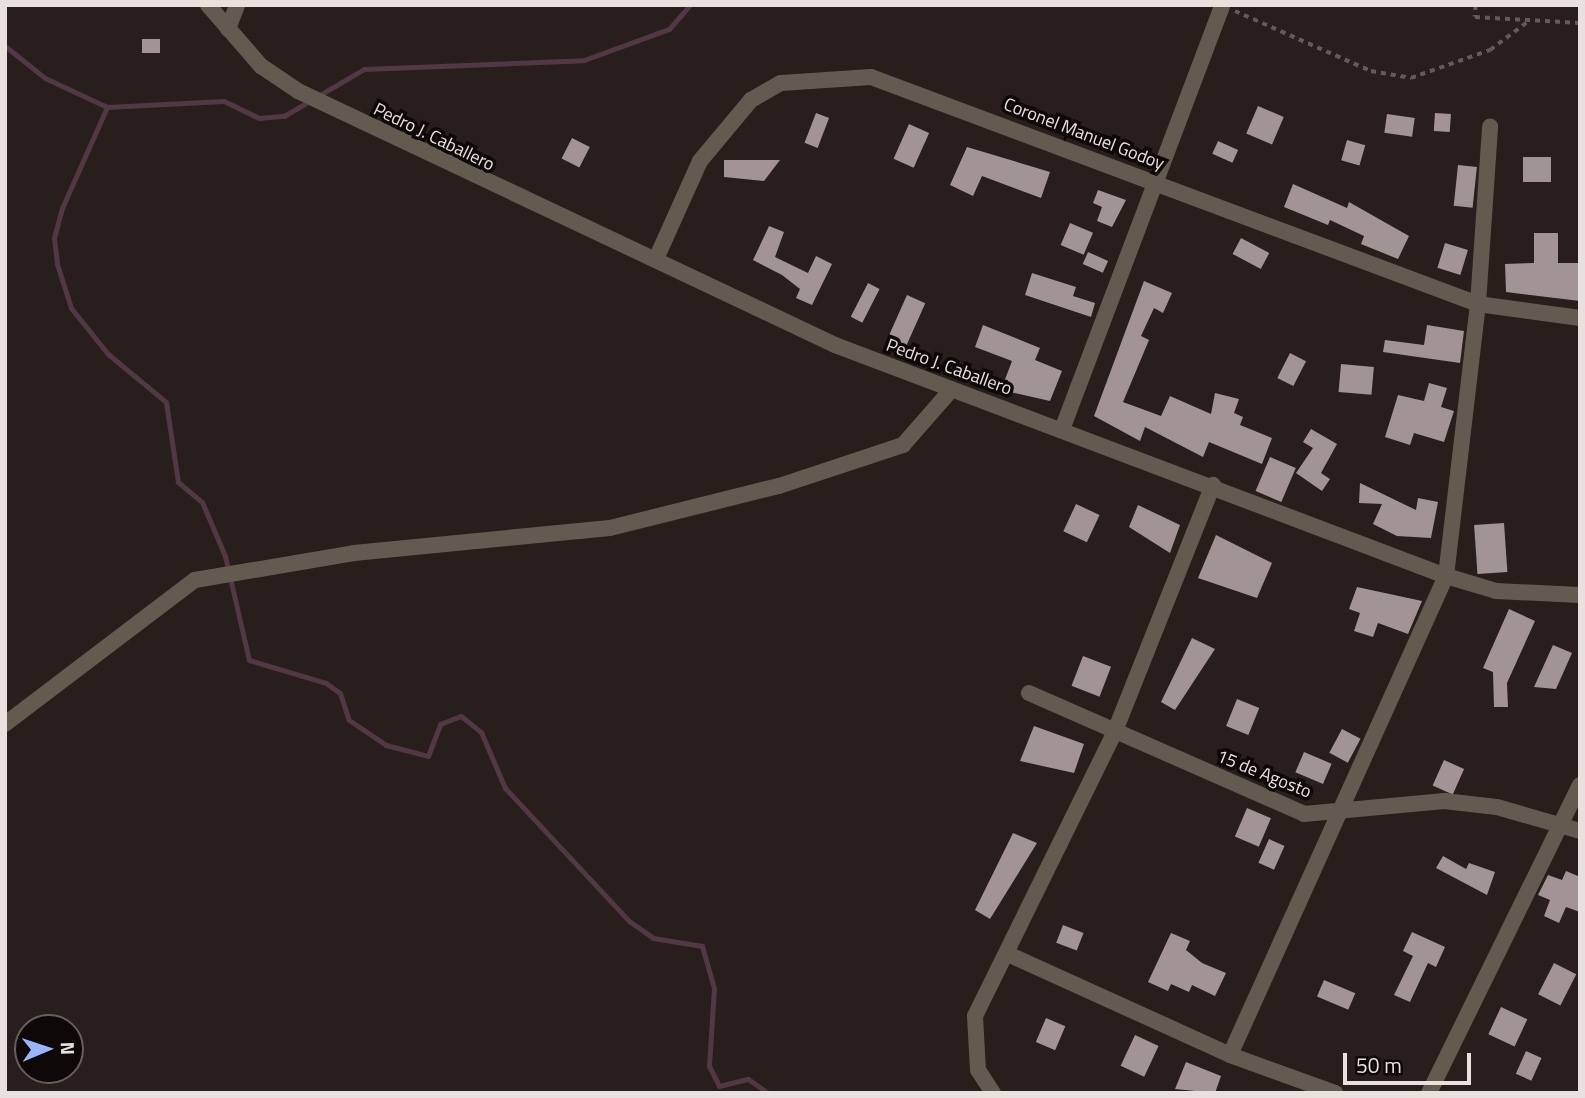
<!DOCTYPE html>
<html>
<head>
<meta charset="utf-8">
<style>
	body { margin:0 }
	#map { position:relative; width:1585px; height:1098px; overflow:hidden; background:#281e1b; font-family:"Titillium Web",sans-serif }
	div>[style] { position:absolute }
	.stream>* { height:5px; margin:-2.5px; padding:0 2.5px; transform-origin:2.5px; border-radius:2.5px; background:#523745 }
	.building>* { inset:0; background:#a29495; transform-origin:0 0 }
	.path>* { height:3.5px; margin-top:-1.75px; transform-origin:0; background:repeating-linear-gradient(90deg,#645b58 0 5px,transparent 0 10px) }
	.minor>* { height:16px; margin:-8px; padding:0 8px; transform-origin:8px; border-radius:8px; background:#635a50 }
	span { translate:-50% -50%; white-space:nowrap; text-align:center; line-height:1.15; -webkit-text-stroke:7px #0e0908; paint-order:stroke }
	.street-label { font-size:18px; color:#e8e1de }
	.frame { position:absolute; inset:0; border:7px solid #e8e1de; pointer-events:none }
	.north { position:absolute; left:14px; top:1014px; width:70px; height:70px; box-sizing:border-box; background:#0e0908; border:2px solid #655f5e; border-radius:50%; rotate:88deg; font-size:19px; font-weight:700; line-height:28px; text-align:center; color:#e8e1de }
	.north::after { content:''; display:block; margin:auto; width:24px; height:32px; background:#98b5fd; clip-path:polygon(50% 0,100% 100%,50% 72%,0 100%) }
	.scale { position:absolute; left:1343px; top:1053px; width:128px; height:32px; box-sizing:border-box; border:4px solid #e8e1de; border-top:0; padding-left:9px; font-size:21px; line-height:24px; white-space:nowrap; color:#e8e1de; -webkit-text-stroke:5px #0e0908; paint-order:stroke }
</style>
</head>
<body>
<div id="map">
	<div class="stream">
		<div style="left:5px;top:46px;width:51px;rotate:38.7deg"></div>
		<div style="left:45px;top:78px;width:68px;rotate:25.1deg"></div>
		<div style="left:107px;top:107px;width:117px;rotate:-2.9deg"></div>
		<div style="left:224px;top:101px;width:39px;rotate:26deg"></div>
		<div style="left:259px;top:118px;width:25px;rotate:-5deg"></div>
		<div style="left:284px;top:116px;width:93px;rotate:-30.4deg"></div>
		<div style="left:364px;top:69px;width:220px;rotate:-2.3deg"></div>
		<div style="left:584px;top:60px;width:90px;rotate:-20deg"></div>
		<div style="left:669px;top:29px;width:32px;rotate:-49deg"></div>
		<div style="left:107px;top:107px;width:111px;rotate:114deg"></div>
		<div style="left:62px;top:208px;width:31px;rotate:105deg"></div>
		<div style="left:54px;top:238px;width:26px;rotate:83deg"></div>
		<div style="left:57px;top:264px;width:46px;rotate:72.3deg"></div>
		<div style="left:71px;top:308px;width:59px;rotate:51.2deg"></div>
		<div style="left:108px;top:354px;width:75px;rotate:39.6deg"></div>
		<div style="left:166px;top:402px;width:81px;rotate:81.5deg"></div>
		<div style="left:178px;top:482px;width:31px;rotate:40deg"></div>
		<div style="left:202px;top:502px;width:59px;rotate:66.9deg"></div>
		<div style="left:225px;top:556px;width:107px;rotate:77deg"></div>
		<div style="left:249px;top:660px;width:80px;rotate:16.6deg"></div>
		<div style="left:326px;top:683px;width:17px;rotate:36deg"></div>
		<div style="left:340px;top:693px;width:28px;rotate:72deg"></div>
		<div style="left:349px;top:720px;width:45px;rotate:34deg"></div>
		<div style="left:386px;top:745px;width:43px;rotate:14.7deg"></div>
		<div style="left:428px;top:756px;width:34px;rotate:-69deg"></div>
		<div style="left:440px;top:724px;width:22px;rotate:-21deg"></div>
		<div style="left:461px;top:716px;width:26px;rotate:39deg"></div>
		<div style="left:481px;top:732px;width:61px;rotate:66.8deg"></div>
		<div style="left:505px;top:788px;width:182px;rotate:47deg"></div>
		<div style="left:629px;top:921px;width:29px;rotate:35deg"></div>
		<div style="left:653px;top:938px;width:50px;rotate:9.3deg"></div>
		<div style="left:702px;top:946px;width:44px;rotate:74.1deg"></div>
		<div style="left:714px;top:988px;width:78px;rotate:93.7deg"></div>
		<div style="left:709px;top:1066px;width:22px;rotate:63deg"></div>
		<div style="left:719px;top:1086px;width:30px;rotate:-14deg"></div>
		<div style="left:748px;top:1079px;width:24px;rotate:35deg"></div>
	</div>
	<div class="building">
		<div style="left:142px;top:39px;width:18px;height:14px"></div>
		<div style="left:1258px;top:106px;width:28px;height:30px;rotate:23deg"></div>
		<div style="left:816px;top:113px;width:14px;height:32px;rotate:21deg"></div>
		<div style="left:1435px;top:113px;width:16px;height:18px;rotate:4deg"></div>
		<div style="left:1387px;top:114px;width:28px;height:19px;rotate:8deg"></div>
		<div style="left:909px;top:124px;width:22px;height:38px;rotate:24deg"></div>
		<div style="left:572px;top:138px;width:20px;height:23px;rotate:27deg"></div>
		<div style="left:1347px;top:140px;width:19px;height:21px;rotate:16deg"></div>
		<div style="left:1218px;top:141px;width:22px;height:14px;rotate:24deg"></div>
		<div style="clip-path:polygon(967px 147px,1050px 172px,1041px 198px,982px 176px,973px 196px,950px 185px)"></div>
		<div style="left:1523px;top:157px;width:28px;height:25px"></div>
		<div style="clip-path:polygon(724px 160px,780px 160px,764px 181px,724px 177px)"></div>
		<div style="left:1458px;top:165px;width:19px;height:41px;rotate:6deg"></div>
		<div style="clip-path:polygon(1293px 184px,1347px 208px,1349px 202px,1409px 236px,1398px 259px,1361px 244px,1364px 236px,1330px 220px,1328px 225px,1284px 207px)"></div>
		<div style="clip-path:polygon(1098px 190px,1126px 200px,1112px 227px,1097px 221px,1102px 207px,1093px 203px)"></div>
		<div style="left:1070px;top:223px;width:25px;height:24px;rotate:23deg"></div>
		<div style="clip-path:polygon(769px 226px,784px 232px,775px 257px,808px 273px,816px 256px,832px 264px,812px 305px,796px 298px,800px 289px,782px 275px,753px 260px)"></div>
		<div style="clip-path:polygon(1534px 233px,1558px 233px,1558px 263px,1579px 263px,1580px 301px,1506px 292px,1505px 264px,1534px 263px)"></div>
		<div style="left:1241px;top:238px;width:32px;height:18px;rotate:28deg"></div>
		<div style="left:1445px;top:243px;width:24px;height:26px;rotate:17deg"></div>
		<div style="left:1088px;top:252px;width:22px;height:13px;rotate:24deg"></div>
		<div style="clip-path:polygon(1032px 273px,1076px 287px,1073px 296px,1095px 303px,1091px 317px,1025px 295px)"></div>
		<div style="clip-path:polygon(1144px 281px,1172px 293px,1163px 313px,1154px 308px,1141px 336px,1149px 340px,1123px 402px,1161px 416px,1170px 396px,1211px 414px,1215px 393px,1239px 399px,1234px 413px,1243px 417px,1240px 425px,1272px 438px,1262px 464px,1209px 442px,1203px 457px,1145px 427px,1140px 441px,1094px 416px)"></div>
		<div style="left:868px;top:283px;width:13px;height:38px;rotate:27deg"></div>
		<div style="left:907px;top:295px;width:20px;height:51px;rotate:24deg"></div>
		<div style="clip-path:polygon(983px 325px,1040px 348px,1035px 360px,1062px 371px,1050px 401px,1001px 390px,1012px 361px,975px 347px)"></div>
		<div style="clip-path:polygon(1427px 325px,1464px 331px,1460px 363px,1383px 352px,1385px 340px,1424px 345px)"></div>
		<div style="left:1290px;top:353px;width:18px;height:28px;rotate:27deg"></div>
		<div style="left:1341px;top:364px;width:33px;height:28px;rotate:5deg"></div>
		<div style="clip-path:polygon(1429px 383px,1447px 388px,1441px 407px,1454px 411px,1444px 442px,1414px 433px,1410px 445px,1385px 437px,1398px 395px,1424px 401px)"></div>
		<div style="clip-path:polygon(1311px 429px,1337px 444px,1321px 473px,1330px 479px,1322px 491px,1296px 473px,1313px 448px,1303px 442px)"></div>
		<div style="left:1270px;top:457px;width:28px;height:37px;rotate:23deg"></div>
		<div style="clip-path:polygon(1360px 483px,1416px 510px,1418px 498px,1438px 502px,1431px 538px,1397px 536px,1373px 524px,1382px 504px,1359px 503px)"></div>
		<div style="left:1076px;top:504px;width:26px;height:30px;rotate:25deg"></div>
		<div style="clip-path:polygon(1138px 505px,1180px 525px,1170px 553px,1129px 527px)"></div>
		<div style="left:1504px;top:523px;width:49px;height:30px;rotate:86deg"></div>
		<div style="clip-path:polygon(1216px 535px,1272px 563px,1257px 598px,1198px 578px)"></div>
		<div style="clip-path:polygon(1357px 587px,1422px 601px,1408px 634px,1378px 623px,1373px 637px,1354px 631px,1360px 613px,1349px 609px)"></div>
		<div style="clip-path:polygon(1509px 609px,1535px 621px,1507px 683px,1508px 707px,1494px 707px,1493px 672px,1483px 668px)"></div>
		<div style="clip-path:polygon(1192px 638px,1215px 649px,1175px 710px,1161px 702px)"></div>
		<div style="clip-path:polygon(1553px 645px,1572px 653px,1556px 689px,1534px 687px)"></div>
		<div style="left:1083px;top:656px;width:30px;height:32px;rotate:21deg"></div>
		<div style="left:1237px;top:699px;width:24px;height:29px;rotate:22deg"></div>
		<div style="clip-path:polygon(1034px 726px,1084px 744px,1074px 773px,1020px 761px)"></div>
		<div style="left:1342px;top:729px;width:21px;height:27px;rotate:28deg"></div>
		<div style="left:1304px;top:752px;width:30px;height:22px;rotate:23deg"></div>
		<div style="left:1444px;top:760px;width:22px;height:28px;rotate:24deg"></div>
		<div style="left:1247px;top:808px;width:26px;height:31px;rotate:23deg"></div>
		<div style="clip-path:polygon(1013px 833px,1037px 843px,990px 919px,975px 910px)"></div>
		<div style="left:1269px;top:839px;width:17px;height:26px;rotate:24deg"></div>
		<div style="clip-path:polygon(1443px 856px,1466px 869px,1469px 863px,1495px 872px,1487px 895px,1436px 868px)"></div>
		<div style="clip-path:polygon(1566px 871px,1578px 876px,1580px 912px,1566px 907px,1559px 923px,1544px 916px,1550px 900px,1538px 895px,1548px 875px,1562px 880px)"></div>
		<div style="left:1063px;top:925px;width:22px;height:19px;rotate:21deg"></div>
		<div style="clip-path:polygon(1412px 932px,1445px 947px,1436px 967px,1428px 963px,1410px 1002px,1394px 995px,1413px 956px,1403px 951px)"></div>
		<div style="clip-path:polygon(1171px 933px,1190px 941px,1186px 950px,1202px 963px,1226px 973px,1215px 996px,1192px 985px,1189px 992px,1171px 984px,1168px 991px,1148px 982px)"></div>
		<div style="left:1554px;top:963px;width:25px;height:35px;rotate:27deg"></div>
		<div style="left:1324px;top:980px;width:34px;height:18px;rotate:23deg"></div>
		<div style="left:1501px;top:1007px;width:29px;height:30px;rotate:25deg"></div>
		<div style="left:1046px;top:1018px;width:21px;height:26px;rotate:23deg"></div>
		<div style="left:1135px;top:1035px;width:26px;height:34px;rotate:25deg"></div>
		<div style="left:1526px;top:1051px;width:17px;height:25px;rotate:24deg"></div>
		<div style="clip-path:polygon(1186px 1062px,1221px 1076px,1215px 1093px,1175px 1089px)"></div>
	</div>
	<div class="path">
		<div style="left:1476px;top:5px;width:12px;rotate:95deg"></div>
		<div style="left:1475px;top:17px;width:105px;rotate:3.3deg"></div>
		<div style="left:1235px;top:11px;width:149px;rotate:23.8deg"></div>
		<div style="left:1371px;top:71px;width:41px;rotate:9.9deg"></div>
		<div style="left:1411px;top:78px;width:84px;rotate:-19.5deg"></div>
		<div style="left:1490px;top:50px;width:50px;rotate:-36.9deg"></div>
	</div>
	<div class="minor">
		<div style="left:208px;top:5px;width:81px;rotate:49deg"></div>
		<div style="left:261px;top:66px;width:45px;rotate:34deg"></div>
		<div style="left:298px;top:91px;width:594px;rotate:25.31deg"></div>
		<div style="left:835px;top:345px;width:653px;rotate:20.71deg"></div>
		<div style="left:1446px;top:576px;width:52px;rotate:16.7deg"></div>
		<div style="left:1496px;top:591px;width:84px;rotate:2.7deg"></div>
		<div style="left:228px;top:29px;width:26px;rotate:-69deg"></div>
		<div style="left:656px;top:259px;width:107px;rotate:-65.8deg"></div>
		<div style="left:700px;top:161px;width:80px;rotate:-50.1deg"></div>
		<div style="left:751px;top:100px;width:34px;rotate:-30deg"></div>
		<div style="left:781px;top:83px;width:90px;rotate:-3.8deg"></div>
		<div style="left:871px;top:77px;width:648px;rotate:20.5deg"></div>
		<div style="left:1478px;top:304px;width:103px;rotate:7.8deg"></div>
		<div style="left:1063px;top:427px;width:450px;rotate:-69.3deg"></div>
		<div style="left:1029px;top:693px;width:300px;rotate:23.7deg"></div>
		<div style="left:1304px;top:814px;width:141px;rotate:-5.3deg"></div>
		<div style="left:1444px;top:801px;width:53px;rotate:6.5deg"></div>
		<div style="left:1497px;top:807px;width:86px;rotate:16.1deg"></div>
		<div style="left:5px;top:724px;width:238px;rotate:-37.2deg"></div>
		<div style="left:195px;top:580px;width:161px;rotate:-9.6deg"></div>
		<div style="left:354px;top:553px;width:257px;rotate:-5.6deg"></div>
		<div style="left:610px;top:528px;width:174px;rotate:-14deg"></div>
		<div style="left:779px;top:486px;width:131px;rotate:-18.3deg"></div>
		<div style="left:903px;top:445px;width:74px;rotate:-48.8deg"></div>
		<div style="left:1010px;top:955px;width:242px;rotate:24.4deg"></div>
		<div style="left:1230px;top:1055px;width:525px;rotate:-65.73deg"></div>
		<div style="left:1446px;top:576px;width:274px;rotate:-83.3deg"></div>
		<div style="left:1478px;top:304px;width:178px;rotate:-86.1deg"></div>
		<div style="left:1230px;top:1055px;width:112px;rotate:19.9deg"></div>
		<div style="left:993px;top:1093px;width:27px;rotate:-123deg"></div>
		<div style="left:978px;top:1070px;width:54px;rotate:-93.2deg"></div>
		<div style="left:975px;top:1016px;width:318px;rotate:-63.8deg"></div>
		<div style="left:1115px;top:731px;width:265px;rotate:-68.3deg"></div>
		<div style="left:1429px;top:1093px;width:343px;rotate:-63.9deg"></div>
	</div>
	<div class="street-label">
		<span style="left:1084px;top:134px;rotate:21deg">Coronel Manuel Godoy</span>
		<span style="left:434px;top:137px;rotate:26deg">Pedro J. Caballero</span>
		<span style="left:949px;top:367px;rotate:20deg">Pedro J. Caballero</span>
		<span style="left:1264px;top:774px;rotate:22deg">15 de Agosto</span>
	</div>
	<div class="frame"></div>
	<div class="north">N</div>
	<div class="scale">50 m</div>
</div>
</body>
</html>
